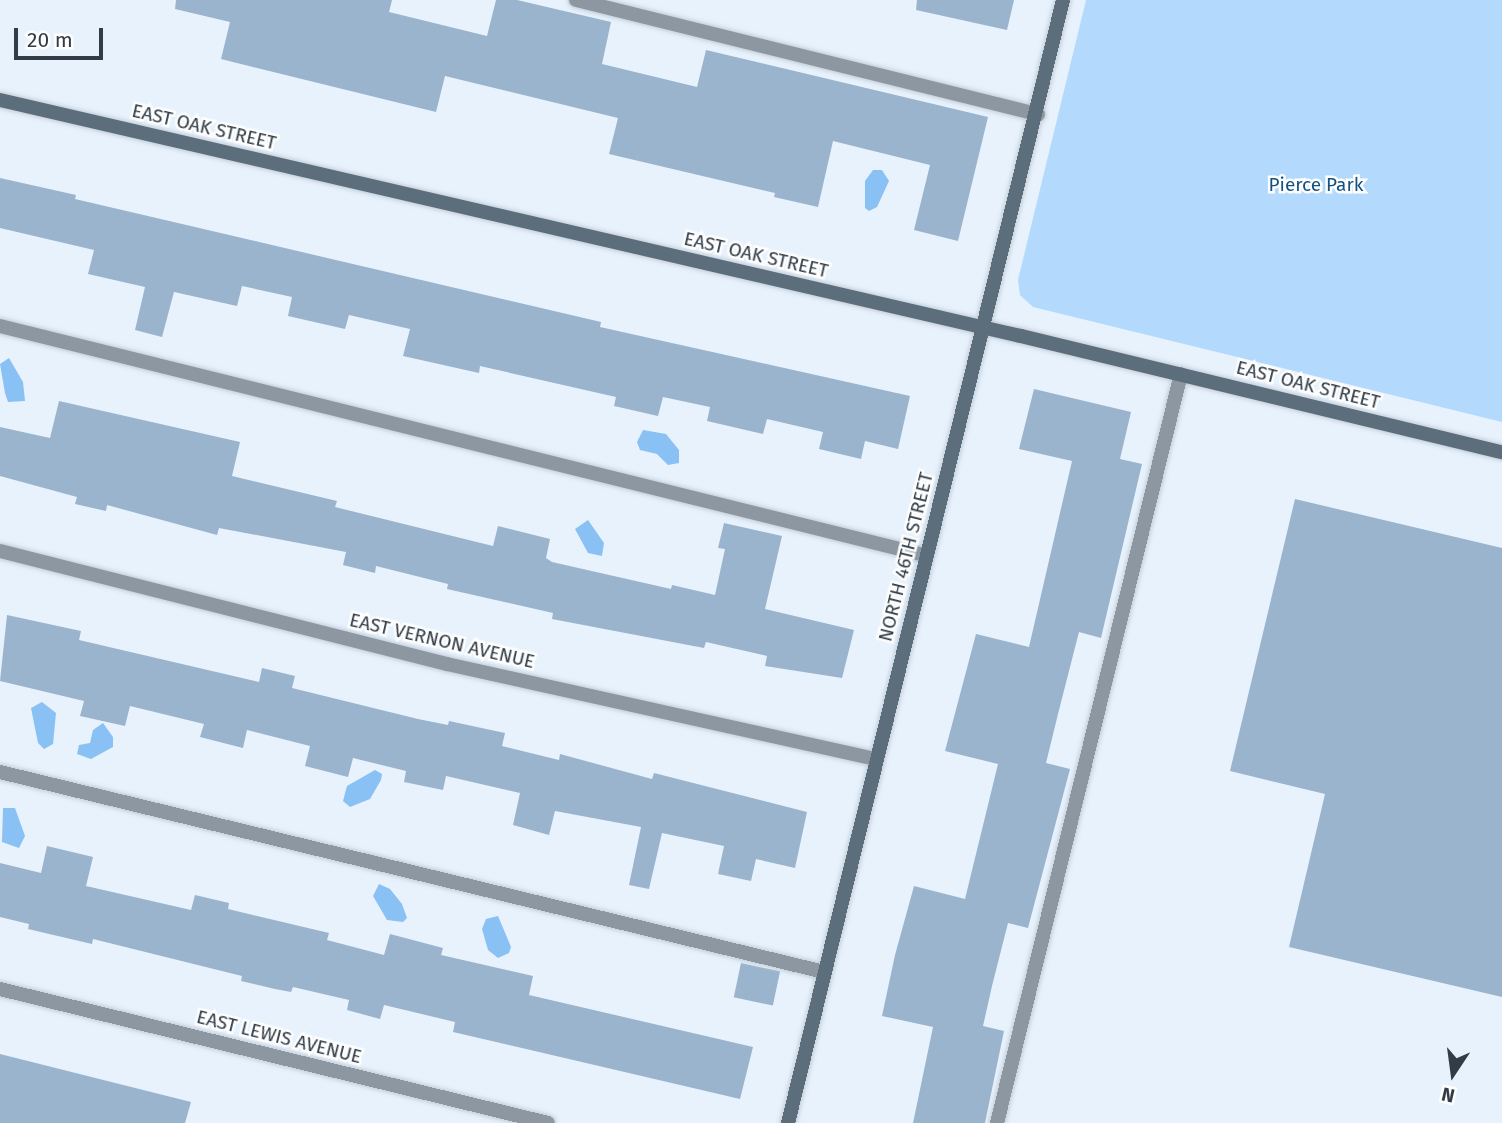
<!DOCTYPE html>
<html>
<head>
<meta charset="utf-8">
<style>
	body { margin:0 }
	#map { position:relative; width:1502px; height:1123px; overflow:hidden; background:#e7f2fd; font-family:"Fira Sans",sans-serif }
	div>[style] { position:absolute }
	.green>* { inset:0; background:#b3d9fd }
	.water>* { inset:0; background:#89c1f4 }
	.building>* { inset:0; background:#9ab4ce; transform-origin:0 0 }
	.roads { filter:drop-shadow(0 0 2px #c3ced8) drop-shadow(0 0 2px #c3ced8) }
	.lane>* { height:14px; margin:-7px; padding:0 7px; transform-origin:7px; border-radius:7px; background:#8c97a2 }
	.street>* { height:14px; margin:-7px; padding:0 7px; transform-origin:7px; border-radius:7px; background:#8c97a2 }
	.secondary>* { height:14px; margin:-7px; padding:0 7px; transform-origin:7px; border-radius:7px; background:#5c6d7c }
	span { translate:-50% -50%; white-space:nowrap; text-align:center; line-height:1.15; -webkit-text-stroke:5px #fefefe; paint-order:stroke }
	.street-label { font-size:19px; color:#313c46 }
	.park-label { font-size:19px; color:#135180 }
	.north { position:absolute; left:1418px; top:1039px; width:70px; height:70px; -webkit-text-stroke:5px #fefefe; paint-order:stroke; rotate:193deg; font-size:19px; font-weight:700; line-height:28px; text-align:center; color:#313c46 }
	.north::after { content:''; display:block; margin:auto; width:24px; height:32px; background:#313c46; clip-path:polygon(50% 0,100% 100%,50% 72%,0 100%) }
	.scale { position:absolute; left:14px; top:28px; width:89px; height:32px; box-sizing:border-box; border:4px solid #313c46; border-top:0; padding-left:9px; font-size:21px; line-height:24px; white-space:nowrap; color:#313c46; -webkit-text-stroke:5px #fefefe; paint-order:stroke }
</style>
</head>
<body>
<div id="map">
	<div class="green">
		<div style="clip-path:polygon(1086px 0,1502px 0,1502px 422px,1033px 307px,1020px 295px,1018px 280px)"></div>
	</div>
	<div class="water">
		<div style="clip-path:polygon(873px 170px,882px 170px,889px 181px,877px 207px,869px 211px,865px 208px,865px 181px)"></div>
		<div style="clip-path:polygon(9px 358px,23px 382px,25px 401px,8px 402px,5px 393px,0 364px)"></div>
		<div style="clip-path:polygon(643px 430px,666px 434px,679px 450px,679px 463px,668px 465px,657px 454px,640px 450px,637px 442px)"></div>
		<div style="clip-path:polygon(588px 520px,604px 543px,602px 556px,588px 553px,575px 529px)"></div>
		<div style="clip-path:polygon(42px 702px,56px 713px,53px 744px,44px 749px,38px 743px,31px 708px)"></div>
		<div style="clip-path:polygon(103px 723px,113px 737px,113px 747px,91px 759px,77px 754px,79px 745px,90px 743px,93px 730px)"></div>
		<div style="clip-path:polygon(375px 770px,382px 774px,381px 780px,370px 799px,350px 807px,343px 801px,347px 786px)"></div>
		<div style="clip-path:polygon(3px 808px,15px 808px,25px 836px,19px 848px,2px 842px)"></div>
		<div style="clip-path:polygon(379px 884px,390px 889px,402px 904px,407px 918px,403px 922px,387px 920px,373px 896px)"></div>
		<div style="clip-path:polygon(498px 916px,511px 947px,509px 953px,498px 958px,488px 950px,482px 929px,486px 919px)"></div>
	</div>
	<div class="building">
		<div style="clip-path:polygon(176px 0,392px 0,389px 12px,487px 36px,496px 0,517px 0,611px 22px,602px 64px,697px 87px,706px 50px,988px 117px,958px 241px,914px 230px,930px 165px,833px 141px,818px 207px,774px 197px,775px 193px,609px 154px,618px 118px,445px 76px,436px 112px,221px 59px,230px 22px,175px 9px)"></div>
		<div style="clip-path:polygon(917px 0,1014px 0,1007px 30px,916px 10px)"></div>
		<div style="clip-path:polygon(0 178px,76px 195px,75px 199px,601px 322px,600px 327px,910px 396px,898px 449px,865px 441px,861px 459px,819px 449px,823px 432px,767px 419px,763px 434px,707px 421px,710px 407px,663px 397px,658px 416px,614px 406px,616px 397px,480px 366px,479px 373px,403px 356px,410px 329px,349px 315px,345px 329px,288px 316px,292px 297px,242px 286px,237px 306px,174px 292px,162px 337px,135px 330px,145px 287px,88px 274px,94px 250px,0 228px)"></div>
		<div style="clip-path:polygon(1034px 389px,1131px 412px,1120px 459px,1142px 464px,1101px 638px,1079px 632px,1058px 714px,1046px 763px,1070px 769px,1028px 928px,1008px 923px,992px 986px,983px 1026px,1004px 1031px,985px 1123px,913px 1123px,933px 1027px,882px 1016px,895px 955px,914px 886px,965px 899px,998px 764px,945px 751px,976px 634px,1029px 647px,1072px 461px,1019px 449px)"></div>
		<div style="clip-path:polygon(59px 401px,240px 442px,232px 476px,337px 501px,335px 507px,493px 546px,498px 526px,550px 539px,546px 558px,552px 562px,671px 589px,672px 585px,715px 595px,725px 549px,718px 548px,724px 523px,782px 536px,765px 609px,854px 630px,842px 678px,765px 666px,767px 656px,706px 642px,704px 648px,552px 619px,553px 613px,447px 589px,448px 584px,376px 566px,375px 573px,343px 565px,346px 552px,219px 528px,217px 535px,107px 505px,106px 511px,75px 504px,77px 497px,0 476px,0 427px,50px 438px)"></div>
		<div style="clip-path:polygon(1295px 499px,1502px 548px,1502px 997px,1289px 947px,1325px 794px,1230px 771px)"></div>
		<div style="clip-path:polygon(7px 615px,81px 631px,79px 640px,259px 682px,262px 668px,295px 676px,292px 688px,418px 719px,448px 725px,449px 721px,505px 733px,502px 746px,559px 760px,560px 754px,652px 779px,654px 773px,807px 812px,795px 868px,756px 859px,751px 881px,718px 874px,724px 846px,662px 833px,649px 889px,629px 885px,641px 827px,555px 811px,549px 835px,513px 825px,520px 793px,446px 776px,443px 790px,404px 782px,406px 771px,353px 758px,348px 777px,305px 766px,310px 746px,247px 730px,243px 748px,200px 737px,204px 724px,130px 706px,125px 726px,80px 716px,84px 701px,0 681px)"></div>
		<div style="clip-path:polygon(47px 846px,93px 857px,86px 886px,191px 910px,195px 895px,229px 903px,228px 909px,329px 933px,327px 940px,384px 955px,390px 934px,443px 948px,441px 955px,533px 976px,529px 995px,753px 1047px,740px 1099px,453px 1032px,455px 1022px,384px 1005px,380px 1019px,347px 1010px,349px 1000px,293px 987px,291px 992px,275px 989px,241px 981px,242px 976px,93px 939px,92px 944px,28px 929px,29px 924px,0 917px,0 863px,41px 873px)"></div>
		<div style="left:741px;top:963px;width:40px;height:35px;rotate:12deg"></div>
		<div style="clip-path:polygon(0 1054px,191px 1102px,185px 1123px,0 1123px)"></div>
	</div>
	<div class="roads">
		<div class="lane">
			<div style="left:576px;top:0;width:476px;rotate:13.9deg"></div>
			<div style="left:0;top:326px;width:952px;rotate:13.92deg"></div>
			<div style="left:0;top:772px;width:848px;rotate:13.64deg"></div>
			<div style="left:997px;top:1123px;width:771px;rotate:-76.2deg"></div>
		</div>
		<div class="street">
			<div style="left:0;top:551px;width:461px;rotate:14.2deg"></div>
			<div style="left:447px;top:664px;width:440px;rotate:12.5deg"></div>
			<div style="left:0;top:989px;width:564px;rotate:13.74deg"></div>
		</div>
		<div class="secondary">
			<div style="left:0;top:100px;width:1048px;rotate:13.02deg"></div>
			<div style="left:1021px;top:336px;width:495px;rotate:13.6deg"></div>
			<div style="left:788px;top:1123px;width:1156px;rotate:-76.24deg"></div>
		</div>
	</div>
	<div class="street-label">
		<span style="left:204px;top:127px;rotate:13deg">EAST OAK STREET</span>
		<span style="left:756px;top:255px;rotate:13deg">EAST OAK STREET</span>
		<span style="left:1308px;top:385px;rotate:14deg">EAST OAK STREET</span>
		<span style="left:906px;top:557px;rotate:-76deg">NORTH 46TH STREET</span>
		<span style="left:442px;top:641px;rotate:13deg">EAST VERNON AVENUE</span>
		<span style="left:279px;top:1037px;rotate:14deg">EAST LEWIS AVENUE</span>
	</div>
	<div class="park-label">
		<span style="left:1316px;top:185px">Pierce Park</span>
	</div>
	<div class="north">N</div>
	<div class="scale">20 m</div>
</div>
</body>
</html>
